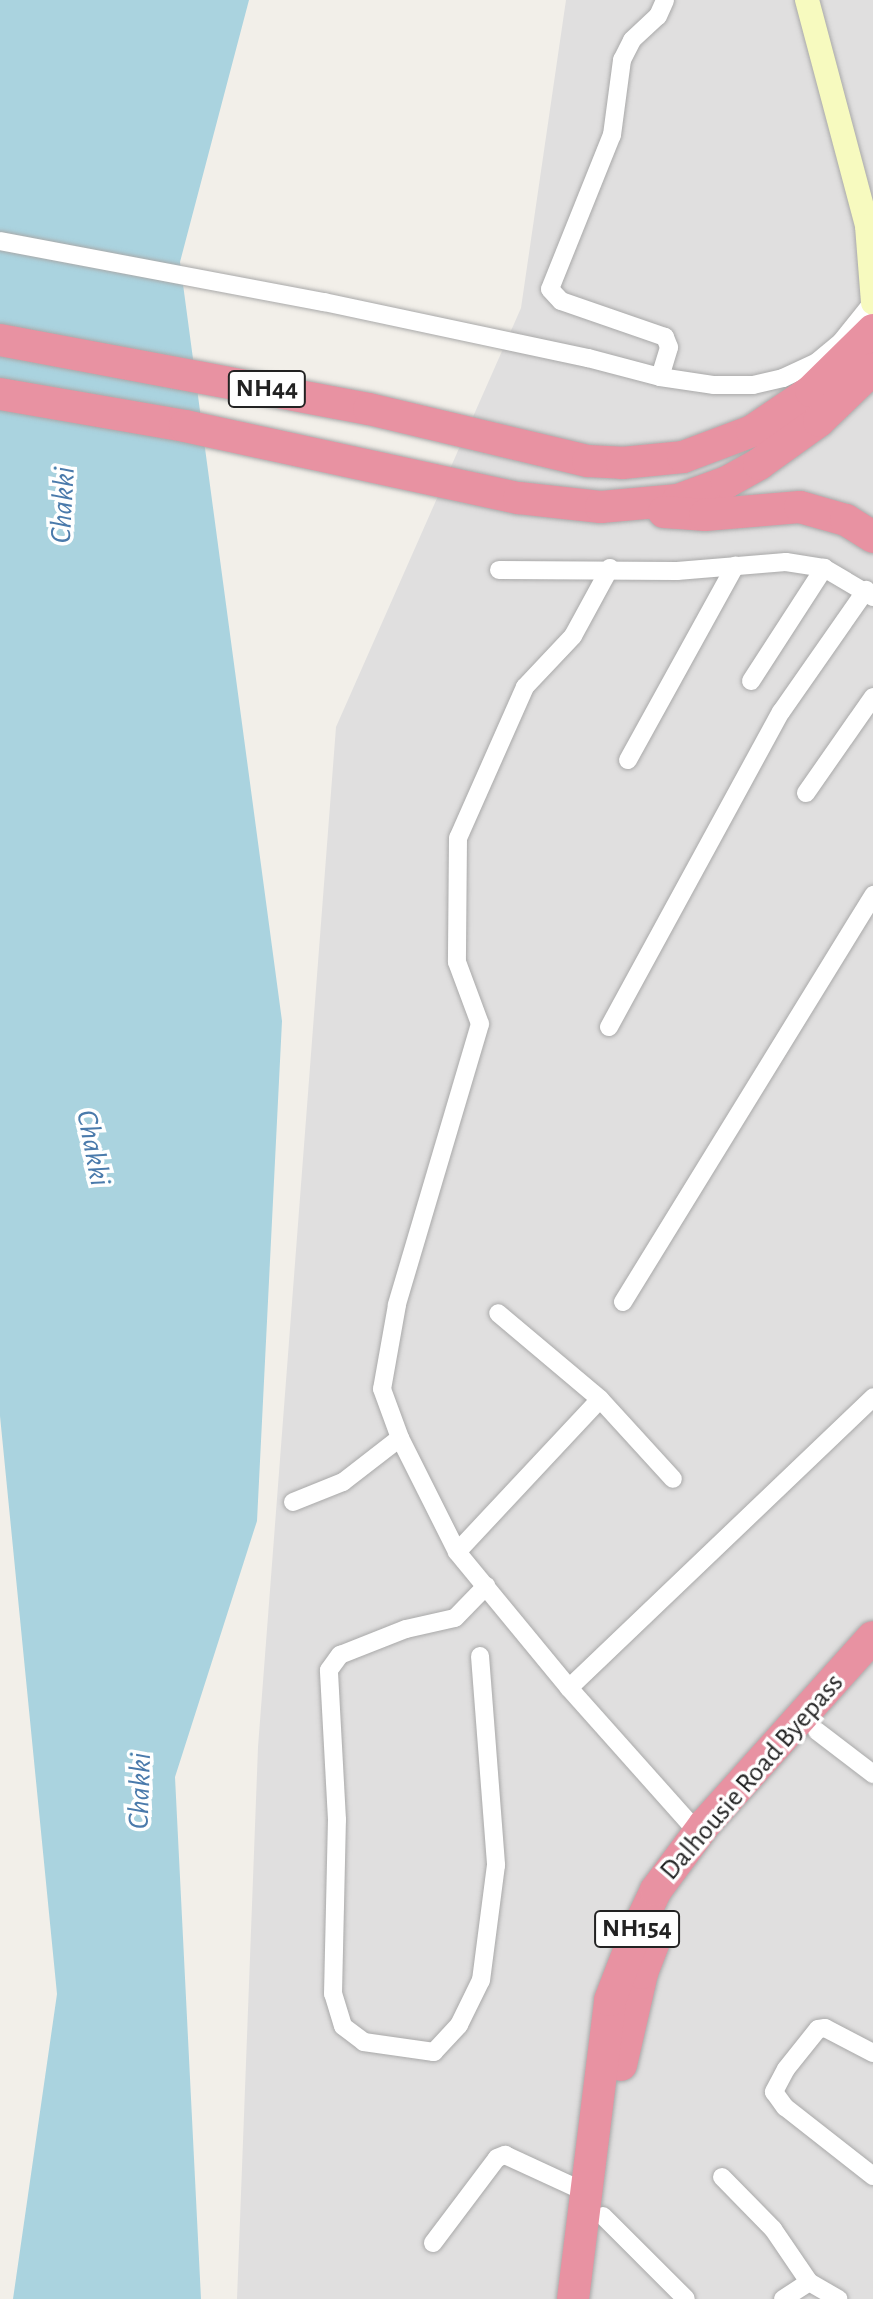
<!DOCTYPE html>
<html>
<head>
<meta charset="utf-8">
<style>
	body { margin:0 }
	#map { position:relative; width:873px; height:2299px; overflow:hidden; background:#f2efe9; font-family:"Alegreya Sans",sans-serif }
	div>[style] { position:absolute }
	.residential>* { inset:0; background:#e0dfdf }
	.water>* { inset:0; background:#aad3df }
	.roads { filter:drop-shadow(0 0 2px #a9a9a9) drop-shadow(0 0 2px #a9a9a9) }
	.street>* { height:18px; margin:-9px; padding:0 9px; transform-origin:9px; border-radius:9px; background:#fff }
	.secondary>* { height:24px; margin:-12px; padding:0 12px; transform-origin:12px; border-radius:12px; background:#f7fabf }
	.highway>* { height:32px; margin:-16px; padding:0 16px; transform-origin:16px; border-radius:16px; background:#e892a2 }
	span { translate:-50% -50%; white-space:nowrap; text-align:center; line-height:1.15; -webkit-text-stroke:7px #fff; paint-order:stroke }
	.shield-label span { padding:2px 6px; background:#fff; border:2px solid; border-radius:6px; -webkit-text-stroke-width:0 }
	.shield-label { font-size:26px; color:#222; font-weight:700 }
	.street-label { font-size:28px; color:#222 }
	.water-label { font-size:30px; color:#4a7aab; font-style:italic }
</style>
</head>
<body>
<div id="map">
	<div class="residential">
		<div style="clip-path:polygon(566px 0,873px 0,873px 2299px,237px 2299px,258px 1747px,336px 727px,521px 308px)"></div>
	</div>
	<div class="water">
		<div style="clip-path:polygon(0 0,249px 0,180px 262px,282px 1021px,257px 1521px,175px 1777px,201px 2299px,13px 2299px,57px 1994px,0 1416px)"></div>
	</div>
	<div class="roads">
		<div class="street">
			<div style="left:0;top:241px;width:330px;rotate:10.7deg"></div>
			<div style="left:324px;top:302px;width:270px;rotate:12deg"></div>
			<div style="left:588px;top:358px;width:74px;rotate:14.8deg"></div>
			<div style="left:660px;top:377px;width:55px;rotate:8.4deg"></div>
			<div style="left:714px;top:385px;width:39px"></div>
			<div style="left:753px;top:385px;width:31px;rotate:-13deg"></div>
			<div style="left:783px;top:378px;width:38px;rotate:-25deg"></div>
			<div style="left:817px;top:362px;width:31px;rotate:-40deg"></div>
			<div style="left:841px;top:342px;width:51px;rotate:-51.3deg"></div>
			<div style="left:660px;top:377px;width:31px;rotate:-73deg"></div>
			<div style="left:669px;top:347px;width:11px;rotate:-112deg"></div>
			<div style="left:665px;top:337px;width:110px;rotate:-160.9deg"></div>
			<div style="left:561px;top:301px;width:16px;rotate:-133deg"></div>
			<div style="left:550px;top:289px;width:166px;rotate:-68.1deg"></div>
			<div style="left:612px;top:135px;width:76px;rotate:-82.4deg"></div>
			<div style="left:622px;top:60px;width:22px;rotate:-63deg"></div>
			<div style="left:632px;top:40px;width:35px;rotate:-43deg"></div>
			<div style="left:658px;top:16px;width:17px;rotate:-66deg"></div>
			<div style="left:610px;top:568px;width:77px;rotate:118.6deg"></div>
			<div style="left:573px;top:636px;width:70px;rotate:133.3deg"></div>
			<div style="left:525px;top:687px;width:165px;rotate:113.9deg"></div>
			<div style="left:458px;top:838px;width:124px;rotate:90.5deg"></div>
			<div style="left:457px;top:962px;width:66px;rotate:69.6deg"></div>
			<div style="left:480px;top:1024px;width:293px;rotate:106.5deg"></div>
			<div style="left:397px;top:1305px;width:85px;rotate:100.1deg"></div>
			<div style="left:382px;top:1389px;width:52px;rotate:69.8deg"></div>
			<div style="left:400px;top:1438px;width:127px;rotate:63.4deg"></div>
			<div style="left:457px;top:1552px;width:176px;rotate:50.5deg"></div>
			<div style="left:569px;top:1688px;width:194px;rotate:48.3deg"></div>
			<div style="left:499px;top:570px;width:178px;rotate:0.3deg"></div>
			<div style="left:677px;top:571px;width:109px;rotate:-4.7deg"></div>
			<div style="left:786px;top:562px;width:38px;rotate:9deg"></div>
			<div style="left:824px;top:568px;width:57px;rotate:30.6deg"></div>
			<div style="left:751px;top:681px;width:135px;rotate:-57.1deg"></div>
			<div style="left:628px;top:760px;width:222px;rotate:-61.1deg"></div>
			<div style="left:806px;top:793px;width:117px;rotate:-55.1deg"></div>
			<div style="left:609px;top:1027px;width:359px;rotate:-61.4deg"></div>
			<div style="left:781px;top:712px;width:149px;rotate:-55.1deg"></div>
			<div style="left:623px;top:1302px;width:478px;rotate:-58.4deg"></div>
			<div style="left:600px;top:1399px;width:108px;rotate:47.6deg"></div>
			<div style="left:293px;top:1502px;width:54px;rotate:-21.8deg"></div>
			<div style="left:343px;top:1482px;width:72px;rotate:-37.7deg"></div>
			<div style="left:457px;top:1552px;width:209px;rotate:-46.9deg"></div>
			<div style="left:600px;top:1399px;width:133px;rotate:-139.9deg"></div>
			<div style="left:480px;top:1656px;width:210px;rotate:85.6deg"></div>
			<div style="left:496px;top:1865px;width:116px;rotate:97.4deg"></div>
			<div style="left:481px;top:1980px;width:50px;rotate:116.1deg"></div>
			<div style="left:459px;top:2025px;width:37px;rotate:133deg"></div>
			<div style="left:434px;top:2052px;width:71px;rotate:-171.9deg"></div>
			<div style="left:364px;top:2042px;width:26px;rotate:-143deg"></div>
			<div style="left:343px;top:2026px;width:34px;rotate:-107deg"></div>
			<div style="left:333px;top:1994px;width:174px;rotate:-88.7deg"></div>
			<div style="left:337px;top:1820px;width:150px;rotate:-93.1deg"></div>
			<div style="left:329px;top:1670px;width:19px;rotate:-54deg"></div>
			<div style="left:340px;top:1655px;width:71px;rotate:-21.5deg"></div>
			<div style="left:406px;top:1629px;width:50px;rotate:-12.7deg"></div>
			<div style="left:455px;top:1618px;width:45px;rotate:-45.9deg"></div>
			<div style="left:569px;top:1688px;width:421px;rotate:-43.7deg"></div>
			<div style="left:817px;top:1731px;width:71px;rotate:37.5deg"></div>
			<div style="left:873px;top:2053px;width:54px;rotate:-152.5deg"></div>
			<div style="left:825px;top:2028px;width:7px;rotate:172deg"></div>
			<div style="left:818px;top:2029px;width:51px;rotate:128.7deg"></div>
			<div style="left:786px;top:2069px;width:26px;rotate:118deg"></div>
			<div style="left:774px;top:2092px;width:19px;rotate:54deg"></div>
			<div style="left:785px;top:2107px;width:112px;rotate:38.1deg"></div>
			<div style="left:722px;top:2177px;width:73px;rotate:45.6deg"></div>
			<div style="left:773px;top:2229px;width:64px;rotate:55.8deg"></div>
			<div style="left:603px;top:2216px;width:117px;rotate:45deg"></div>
			<div style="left:433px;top:2243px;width:106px;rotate:-53deg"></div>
			<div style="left:497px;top:2158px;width:9px;rotate:-21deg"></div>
			<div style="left:505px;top:2155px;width:88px;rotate:24.8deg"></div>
			<div style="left:783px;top:2299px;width:31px;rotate:-33deg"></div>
			<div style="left:809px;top:2282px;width:34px;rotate:30deg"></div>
		</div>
		<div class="secondary">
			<div style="left:807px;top:0;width:234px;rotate:75.1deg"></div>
			<div style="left:867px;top:226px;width:77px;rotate:85.5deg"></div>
		</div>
		<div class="highway">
			<div style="left:0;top:340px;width:375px;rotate:10.6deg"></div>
			<div style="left:369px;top:409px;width:225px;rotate:13.4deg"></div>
			<div style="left:588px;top:461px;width:34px;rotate:3deg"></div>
			<div style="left:622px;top:463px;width:61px;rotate:-5.6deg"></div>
			<div style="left:683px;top:457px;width:74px;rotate:-20.6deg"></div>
			<div style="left:752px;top:431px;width:71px;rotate:-34.1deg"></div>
			<div style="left:811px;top:391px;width:87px;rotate:-44.5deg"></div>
			<div style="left:0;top:394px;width:188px;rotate:9.8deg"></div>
			<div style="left:185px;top:426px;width:342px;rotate:12.2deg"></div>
			<div style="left:519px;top:498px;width:82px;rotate:6.3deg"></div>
			<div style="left:601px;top:507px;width:77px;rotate:-5.2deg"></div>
			<div style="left:678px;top:500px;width:52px;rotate:-20.2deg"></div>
			<div style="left:727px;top:482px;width:37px;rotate:-29deg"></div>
			<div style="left:759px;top:464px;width:74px;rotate:-35.6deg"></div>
			<div style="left:819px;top:421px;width:75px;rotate:-43.9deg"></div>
			<div style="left:664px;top:512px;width:41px;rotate:4.2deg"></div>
			<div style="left:705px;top:515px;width:95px;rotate:-4.8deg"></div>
			<div style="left:800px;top:507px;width:48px;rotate:15.8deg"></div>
			<div style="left:846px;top:520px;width:32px;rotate:32deg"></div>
			<div style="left:621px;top:2065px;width:94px;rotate:-77.1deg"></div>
			<div style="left:642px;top:1973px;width:40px;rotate:-69deg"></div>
			<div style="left:573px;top:2299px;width:301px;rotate:-82.9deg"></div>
			<div style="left:610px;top:2000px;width:75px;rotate:-68.9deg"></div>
			<div style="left:637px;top:1930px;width:44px;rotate:-64.6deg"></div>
			<div style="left:656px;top:1890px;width:82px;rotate:-53.4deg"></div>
			<div style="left:705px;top:1824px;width:251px;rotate:-48.1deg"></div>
		</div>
	</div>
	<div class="shield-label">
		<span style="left:267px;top:389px">NH44</span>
		<span style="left:637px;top:1929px">NH154</span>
	</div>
	<div class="street-label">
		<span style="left:752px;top:1777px;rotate:-49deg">Dalhousie Road Byepass</span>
	</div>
	<div class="water-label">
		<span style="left:63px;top:505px;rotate:-87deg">Chakki</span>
		<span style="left:93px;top:1148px;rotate:79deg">Chakki</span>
		<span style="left:140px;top:1791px;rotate:-88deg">Chakki</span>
	</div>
</div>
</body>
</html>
